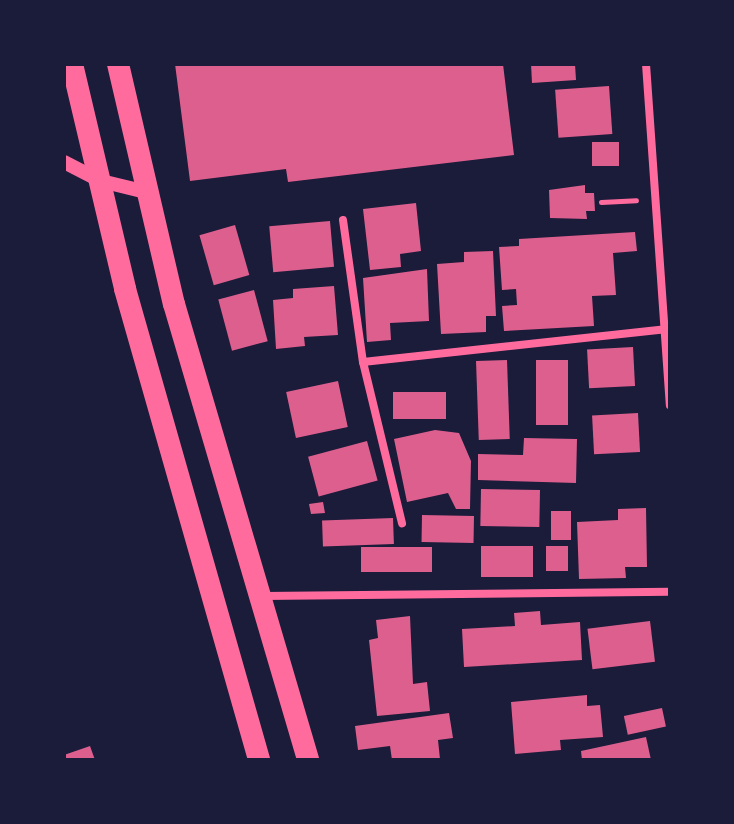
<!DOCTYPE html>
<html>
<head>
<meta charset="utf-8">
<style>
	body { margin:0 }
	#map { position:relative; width:734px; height:824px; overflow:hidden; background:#1b1b3a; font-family:Raleway,sans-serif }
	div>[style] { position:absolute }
	.building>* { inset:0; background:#dd5f8e; transform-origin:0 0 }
	.path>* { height:5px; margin:-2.5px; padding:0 2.5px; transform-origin:2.5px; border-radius:2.5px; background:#ff6b9d }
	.minor>* { height:8px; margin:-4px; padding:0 4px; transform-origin:4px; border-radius:4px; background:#ff6b9d }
	.tertiary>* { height:14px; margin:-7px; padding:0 7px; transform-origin:7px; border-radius:7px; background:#ff6b9d }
	.trunk>* { height:22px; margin:-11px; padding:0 11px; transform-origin:11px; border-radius:11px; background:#ff6b9d }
	span { translate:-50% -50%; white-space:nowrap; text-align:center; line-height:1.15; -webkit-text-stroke:6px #1b1b3a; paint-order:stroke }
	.frame { position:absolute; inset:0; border:66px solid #1b1b3a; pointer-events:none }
</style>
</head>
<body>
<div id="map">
	<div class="building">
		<div style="clip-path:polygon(175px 64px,503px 64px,514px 155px,288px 182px,286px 169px,190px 181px)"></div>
		<div style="clip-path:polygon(531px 64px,575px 64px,576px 80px,532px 83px)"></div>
		<div style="left:609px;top:86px;width:48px;height:54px;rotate:86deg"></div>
		<div style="left:592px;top:142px;width:27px;height:24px"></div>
		<div style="clip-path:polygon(585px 185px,585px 193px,594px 193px,595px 211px,586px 211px,587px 219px,550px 218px,549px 190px)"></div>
		<div style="clip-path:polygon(416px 203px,421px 251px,400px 254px,401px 267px,370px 270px,363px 209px)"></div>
		<div style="left:330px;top:221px;width:46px;height:61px;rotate:85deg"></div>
		<div style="left:235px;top:225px;width:52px;height:37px;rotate:74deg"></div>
		<div style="clip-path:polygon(635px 232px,637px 251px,613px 253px,616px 295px,592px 296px,594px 326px,504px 331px,502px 306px,517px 305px,516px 289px,502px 290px,499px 247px,519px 246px,519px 239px)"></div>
		<div style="clip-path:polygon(493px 251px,496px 316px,486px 316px,486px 332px,441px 334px,437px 264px,464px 262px,464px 252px)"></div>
		<div style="clip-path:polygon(427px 269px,429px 321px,390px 323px,391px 340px,367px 342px,363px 278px)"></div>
		<div style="clip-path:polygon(334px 286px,338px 335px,304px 337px,305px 346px,276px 349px,273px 300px,293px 298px,293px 289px)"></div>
		<div style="left:254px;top:290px;width:53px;height:37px;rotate:75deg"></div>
		<div style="left:633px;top:347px;width:39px;height:46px;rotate:87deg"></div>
		<div style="left:507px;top:360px;width:79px;height:31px;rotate:88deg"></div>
		<div style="left:536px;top:360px;width:32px;height:65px"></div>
		<div style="left:338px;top:381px;width:47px;height:53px;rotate:78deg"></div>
		<div style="left:446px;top:392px;width:27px;height:53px;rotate:90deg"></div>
		<div style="left:638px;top:413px;width:39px;height:46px;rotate:87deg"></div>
		<div style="clip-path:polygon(435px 430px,459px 433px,471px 461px,470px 509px,456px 509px,448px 493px,407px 502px,394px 439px)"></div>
		<div style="clip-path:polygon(524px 438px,577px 439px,576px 483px,478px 480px,478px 454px,523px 455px)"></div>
		<div style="left:367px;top:441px;width:41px;height:61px;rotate:75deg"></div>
		<div style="left:481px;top:489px;width:59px;height:37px;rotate:1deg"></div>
		<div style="clip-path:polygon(323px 502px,325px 513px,311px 514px,309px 504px)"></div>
		<div style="clip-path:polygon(646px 508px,647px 567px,625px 567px,626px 578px,579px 579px,577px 522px,618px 520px,618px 509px)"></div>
		<div style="left:551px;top:511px;width:20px;height:29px"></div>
		<div style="left:422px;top:515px;width:52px;height:27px;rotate:1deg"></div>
		<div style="left:393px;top:518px;width:26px;height:71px;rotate:88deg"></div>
		<div style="left:533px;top:546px;width:31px;height:52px;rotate:90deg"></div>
		<div style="left:546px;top:546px;width:22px;height:25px"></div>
		<div style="left:432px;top:547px;width:25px;height:71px;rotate:90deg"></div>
		<div style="clip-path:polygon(540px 611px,541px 625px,580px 622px,582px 660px,464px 667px,462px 629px,515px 626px,514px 613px)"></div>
		<div style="clip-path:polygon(410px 616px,413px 684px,427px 682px,430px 711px,377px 716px,369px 640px,378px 638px,376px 620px)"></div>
		<div style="left:650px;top:621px;width:41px;height:63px;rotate:83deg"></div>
		<div style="clip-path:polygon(587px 695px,587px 706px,600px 705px,603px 737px,560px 740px,561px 750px,515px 754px,511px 702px)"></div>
		<div style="left:662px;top:708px;width:19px;height:39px;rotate:78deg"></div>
		<div style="clip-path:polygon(449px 713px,453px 738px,438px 740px,440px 759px,392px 760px,390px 746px,358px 750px,355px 726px)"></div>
		<div style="clip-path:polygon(646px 737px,651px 760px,582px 760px,581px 751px)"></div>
		<div style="clip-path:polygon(90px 746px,95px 760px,64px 760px,64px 755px)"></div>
	</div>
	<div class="path">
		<div style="left:601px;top:202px;width:35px;rotate:-3deg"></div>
	</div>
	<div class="minor">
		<div style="left:646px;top:64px;width:342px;rotate:86deg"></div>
		<div style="left:343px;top:220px;width:143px;rotate:82deg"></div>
		<div style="left:363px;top:362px;width:166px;rotate:76.4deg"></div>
		<div style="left:363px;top:362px;width:304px;rotate:-6.2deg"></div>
		<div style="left:263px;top:596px;width:407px;rotate:-0.6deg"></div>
	</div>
	<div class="tertiary">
		<div style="left:64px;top:162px;width:42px;rotate:27.2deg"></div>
		<div style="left:101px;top:181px;width:46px;rotate:13.7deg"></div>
	</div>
	<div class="trunk">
		<div style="left:72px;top:64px;width:231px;rotate:76.7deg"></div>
		<div style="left:125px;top:289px;width:490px;rotate:74.1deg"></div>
		<div style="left:118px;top:64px;width:246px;rotate:76.9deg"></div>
		<div style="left:174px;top:304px;width:475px;rotate:73.6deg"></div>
	</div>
	<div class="frame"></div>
</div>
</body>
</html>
